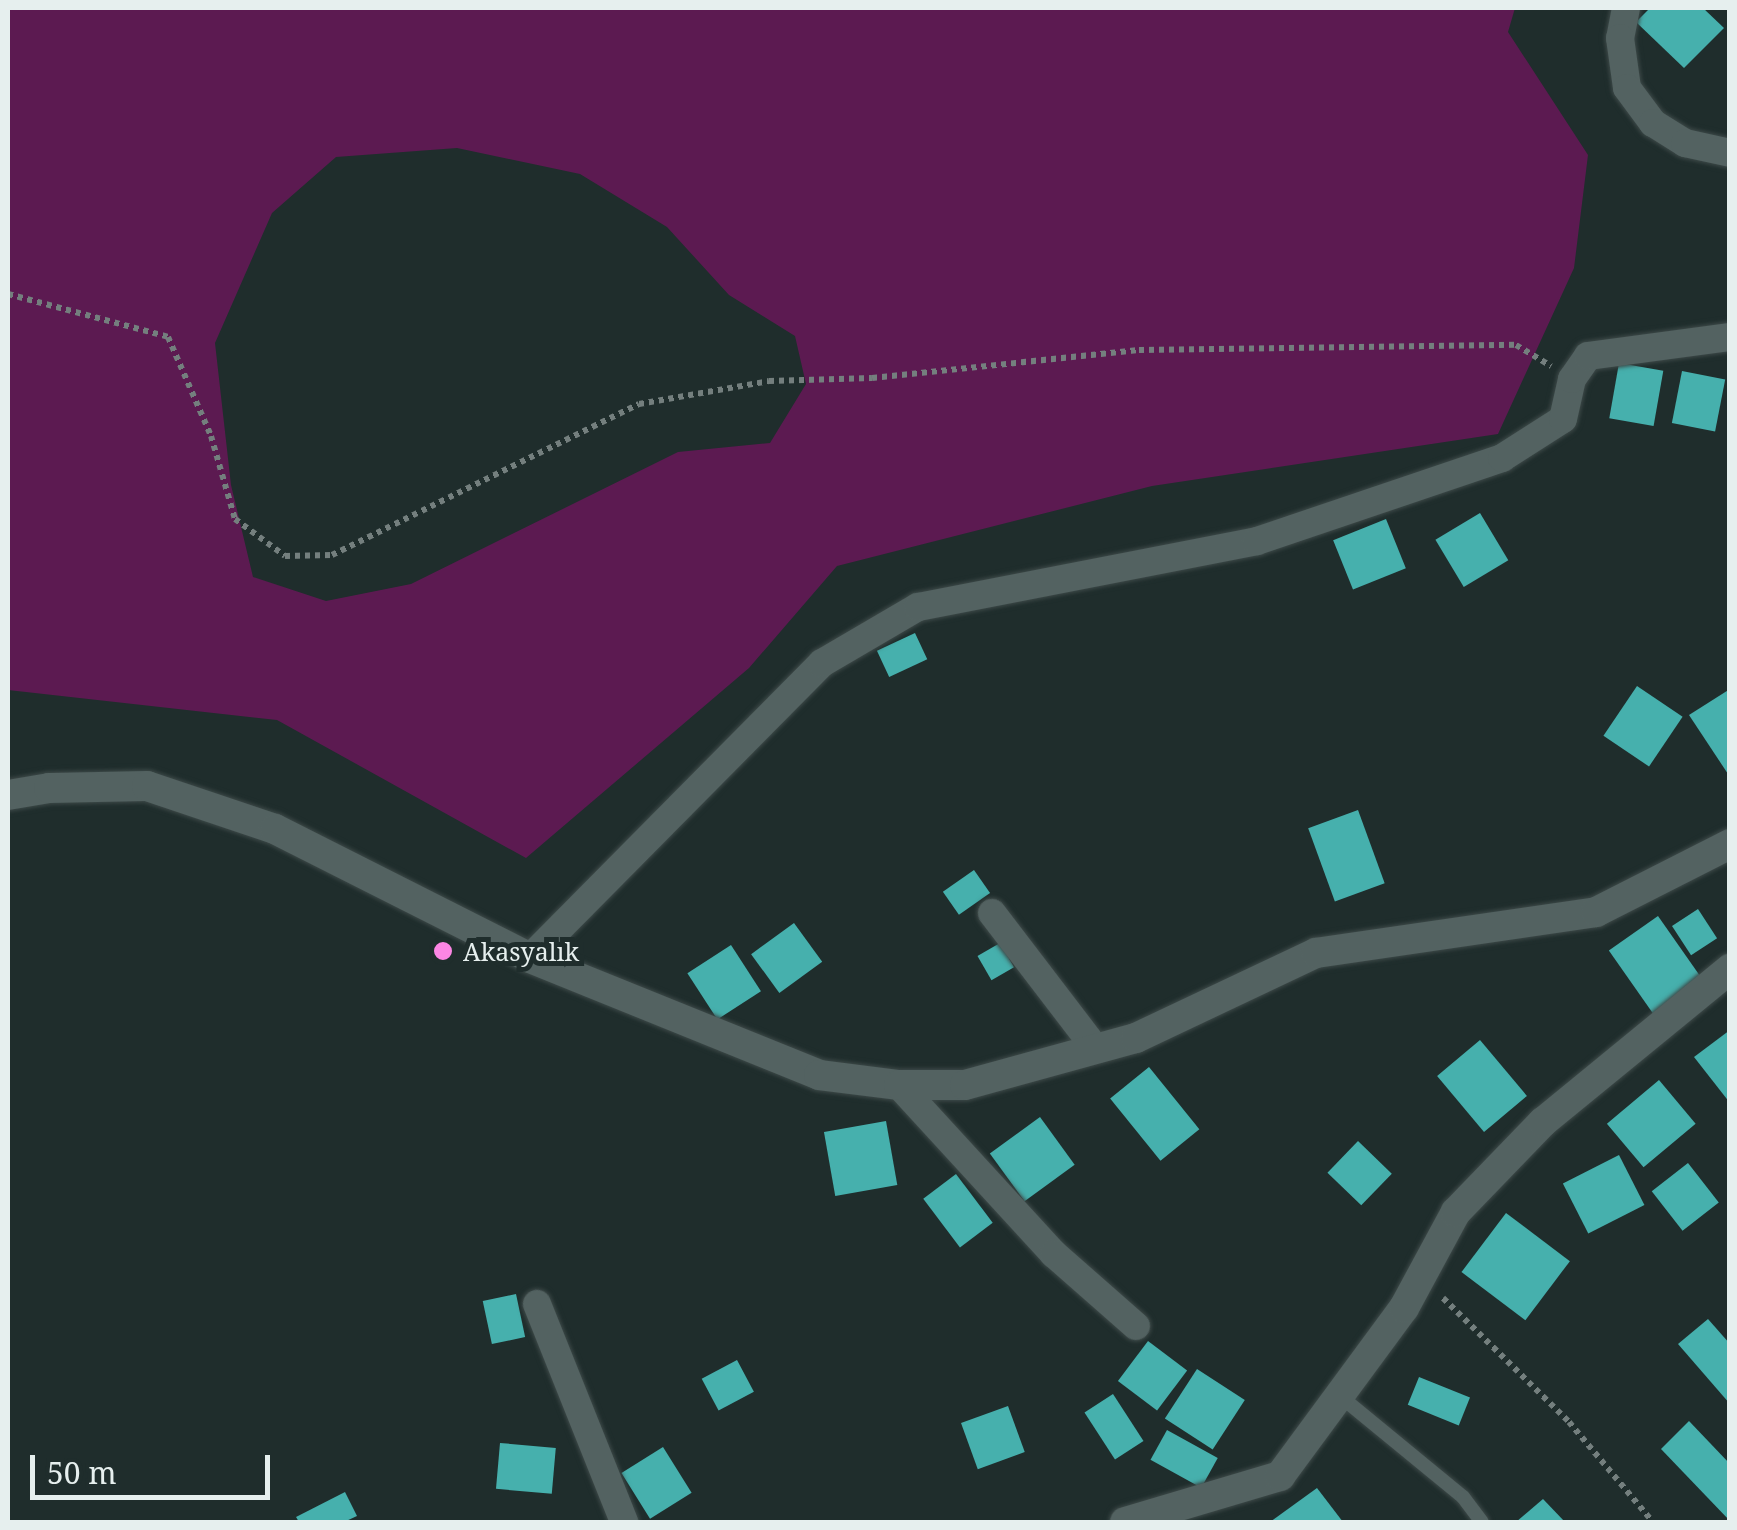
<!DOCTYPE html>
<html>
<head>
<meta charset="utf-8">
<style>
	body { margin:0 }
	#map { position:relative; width:1737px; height:1530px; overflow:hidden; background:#1f2d2c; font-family:"Noto Serif",serif }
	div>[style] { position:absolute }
	.green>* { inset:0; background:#5c1a51 }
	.building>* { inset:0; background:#46b0ad; transform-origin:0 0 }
	.path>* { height:6px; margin-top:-3px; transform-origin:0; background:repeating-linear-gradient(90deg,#747f7e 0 5px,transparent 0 10px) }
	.roads { filter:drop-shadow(0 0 2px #3d4948) drop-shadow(0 0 2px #3d4948) }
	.lane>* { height:14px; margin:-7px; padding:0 7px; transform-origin:7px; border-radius:7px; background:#536261 }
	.street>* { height:28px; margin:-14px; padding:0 14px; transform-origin:14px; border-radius:14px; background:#536261 }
	.secondary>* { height:30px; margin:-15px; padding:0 15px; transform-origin:15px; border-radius:15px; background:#536261 }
	.dots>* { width:28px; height:28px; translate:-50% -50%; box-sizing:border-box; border:5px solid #1f2d2c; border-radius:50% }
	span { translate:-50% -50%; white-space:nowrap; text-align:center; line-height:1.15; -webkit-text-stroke:10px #1f2d2c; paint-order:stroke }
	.poi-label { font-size:25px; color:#e6efee }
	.left { translate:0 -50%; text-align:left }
	.frame { position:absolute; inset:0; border:10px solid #e6efee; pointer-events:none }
	.scale { position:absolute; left:30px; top:1455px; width:240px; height:45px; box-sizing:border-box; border:5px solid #e6efee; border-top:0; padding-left:12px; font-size:30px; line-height:35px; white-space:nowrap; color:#e6efee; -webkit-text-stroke:8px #1f2d2c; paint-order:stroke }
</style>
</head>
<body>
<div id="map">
	<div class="green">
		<div style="clip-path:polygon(evenodd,8px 8px,1515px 8px,1508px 32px,1588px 155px,1574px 268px,1498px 434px,1152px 486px,837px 566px,749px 668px,526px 858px,277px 720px,8px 690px,8px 8px,457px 148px,580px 174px,667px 227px,729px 295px,795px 336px,806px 384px,770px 443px,678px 452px,411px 584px,326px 601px,253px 577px,231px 485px,215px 343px,272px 213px,336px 157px,457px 148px)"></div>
	</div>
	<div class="building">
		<div style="clip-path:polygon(1650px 8px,1703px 8px,1724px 28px,1684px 68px,1636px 22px)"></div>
		<div style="left:1619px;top:363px;width:45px;height:56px;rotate:10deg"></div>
		<div style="left:1682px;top:371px;width:44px;height:53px;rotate:11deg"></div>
		<div style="left:1480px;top:513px;width:55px;height:52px;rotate:59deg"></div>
		<div style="left:1386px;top:519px;width:53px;height:57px;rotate:68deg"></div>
		<div style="left:915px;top:633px;width:29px;height:42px;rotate:65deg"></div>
		<div style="left:1637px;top:686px;width:55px;height:60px;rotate:34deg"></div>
		<div style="clip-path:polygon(1730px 689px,1730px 777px,1689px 715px)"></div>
		<div style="left:1358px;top:810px;width:78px;height:53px;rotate:70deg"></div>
		<div style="left:974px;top:870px;width:28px;height:38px;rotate:55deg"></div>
		<div style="left:1698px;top:909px;width:35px;height:31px;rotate:57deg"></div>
		<div style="left:1658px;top:916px;width:84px;height:60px;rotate:55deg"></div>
		<div style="left:794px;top:923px;width:48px;height:53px;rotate:54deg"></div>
		<div style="left:1000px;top:943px;width:28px;height:26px;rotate:60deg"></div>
		<div style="left:731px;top:945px;width:55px;height:52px;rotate:57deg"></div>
		<div style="clip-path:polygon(1730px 1030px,1730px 1103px,1694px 1057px)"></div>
		<div style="left:1480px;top:1040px;width:73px;height:56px;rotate:50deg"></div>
		<div style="left:1149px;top:1067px;width:80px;height:50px;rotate:51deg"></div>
		<div style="left:1659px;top:1080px;width:57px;height:68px;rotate:50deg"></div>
		<div style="left:1040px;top:1117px;width:59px;height:62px;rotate:54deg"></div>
		<div style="left:886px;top:1121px;width:65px;height:63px;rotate:80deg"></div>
		<div style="left:1358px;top:1141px;width:47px;height:44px;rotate:44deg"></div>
		<div style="left:1619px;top:1155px;width:56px;height:63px;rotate:63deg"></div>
		<div style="left:1688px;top:1163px;width:50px;height:46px;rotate:52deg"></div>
		<div style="left:956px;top:1174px;width:61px;height:41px;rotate:53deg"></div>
		<div style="left:1506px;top:1213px;width:80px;height:74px;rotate:37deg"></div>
		<div style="left:516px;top:1294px;width:44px;height:34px;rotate:78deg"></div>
		<div style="clip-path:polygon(1708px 1319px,1730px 1344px,1730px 1404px,1678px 1344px)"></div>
		<div style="left:1148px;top:1341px;width:49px;height:50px;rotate:37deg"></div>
		<div style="left:737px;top:1360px;width:36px;height:40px;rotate:62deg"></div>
		<div style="left:1197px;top:1369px;width:57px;height:59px;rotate:33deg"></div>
		<div style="left:1419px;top:1377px;width:55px;height:30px;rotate:22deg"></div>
		<div style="left:1113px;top:1394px;width:56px;height:34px;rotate:57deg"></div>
		<div style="left:1008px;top:1406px;width:49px;height:50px;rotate:70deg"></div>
		<div style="clip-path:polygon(1689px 1421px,1730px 1464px,1730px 1521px,1661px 1449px)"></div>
		<div style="left:1167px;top:1430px;width:58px;height:34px;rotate:29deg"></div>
		<div style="left:500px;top:1443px;width:56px;height:46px;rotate:5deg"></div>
		<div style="left:663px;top:1447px;width:54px;height:49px;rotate:58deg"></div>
		<div style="clip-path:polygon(1317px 1488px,1343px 1522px,1270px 1522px)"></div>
		<div style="clip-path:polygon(345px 1492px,357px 1516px,344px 1522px,299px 1522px,296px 1517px)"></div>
		<div style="clip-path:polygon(1543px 1499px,1565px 1522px,1516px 1522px)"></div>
	</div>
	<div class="path">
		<div style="left:8px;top:294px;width:166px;rotate:15deg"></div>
		<div style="left:168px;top:337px;width:108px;rotate:66.5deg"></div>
		<div style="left:211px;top:436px;width:86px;rotate:73.9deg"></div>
		<div style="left:235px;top:519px;width:62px;rotate:36.5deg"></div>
		<div style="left:285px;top:556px;width:47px;rotate:-1.2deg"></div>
		<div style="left:332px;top:555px;width:342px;rotate:-26.2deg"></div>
		<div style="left:639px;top:404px;width:132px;rotate:-10deg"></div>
		<div style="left:769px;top:381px;width:103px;rotate:-1.7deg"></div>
		<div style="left:872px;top:378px;width:268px;rotate:-6deg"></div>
		<div style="left:1139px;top:350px;width:377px;rotate:-0.8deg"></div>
		<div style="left:1516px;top:345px;width:41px;rotate:31deg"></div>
		<div style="left:1443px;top:1298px;width:177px;rotate:44.5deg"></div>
		<div style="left:1569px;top:1422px;width:131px;rotate:50deg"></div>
	</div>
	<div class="roads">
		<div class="lane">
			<div style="left:1340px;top:1396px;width:159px;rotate:39.4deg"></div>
			<div style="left:1463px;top:1497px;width:31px;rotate:53deg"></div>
		</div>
		<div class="street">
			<div style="left:1626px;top:8px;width:31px;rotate:101deg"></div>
			<div style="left:1620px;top:38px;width:50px;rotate:82deg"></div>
			<div style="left:1627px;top:88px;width:44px;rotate:53.4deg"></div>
			<div style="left:1653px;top:123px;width:38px;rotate:32deg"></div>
			<div style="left:1685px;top:143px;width:46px;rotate:12.5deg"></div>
			<div style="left:992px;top:913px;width:171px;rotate:52.6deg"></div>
			<div style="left:530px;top:958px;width:415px;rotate:-45.3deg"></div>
			<div style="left:822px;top:663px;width:111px;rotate:-30.3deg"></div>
			<div style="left:918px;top:607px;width:345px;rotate:-11deg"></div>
			<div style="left:1257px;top:541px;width:259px;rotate:-18.7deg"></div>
			<div style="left:1502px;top:458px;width:72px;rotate:-32.6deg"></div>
			<div style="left:1563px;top:419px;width:41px;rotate:-77.3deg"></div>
			<div style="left:1572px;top:379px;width:28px;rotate:-55deg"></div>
			<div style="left:1588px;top:356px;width:143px;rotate:-7.6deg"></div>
			<div style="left:899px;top:1085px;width:229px;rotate:47.5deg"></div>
			<div style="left:1054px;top:1254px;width:109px;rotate:41.3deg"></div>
			<div style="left:537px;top:1304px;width:235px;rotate:68.2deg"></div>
		</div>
		<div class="secondary">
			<div style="left:8px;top:795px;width:42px;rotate:-9.7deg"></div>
			<div style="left:49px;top:788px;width:98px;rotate:-1.2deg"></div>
			<div style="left:147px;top:786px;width:135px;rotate:18.6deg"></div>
			<div style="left:275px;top:829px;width:286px;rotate:26.8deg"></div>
			<div style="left:530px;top:958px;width:312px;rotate:22deg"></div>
			<div style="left:819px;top:1075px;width:81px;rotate:7.1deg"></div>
			<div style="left:899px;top:1085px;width:66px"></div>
			<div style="left:965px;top:1085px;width:177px;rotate:-15.4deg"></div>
			<div style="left:1136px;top:1038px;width:199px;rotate:-25.3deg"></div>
			<div style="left:1316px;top:953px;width:283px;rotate:-8.3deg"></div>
			<div style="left:1596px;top:912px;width:150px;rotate:-26.9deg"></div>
			<div style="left:1125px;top:1522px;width:162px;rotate:-16.5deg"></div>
			<div style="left:1280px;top:1476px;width:209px;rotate:-53.6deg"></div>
			<div style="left:1404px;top:1308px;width:109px;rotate:-61.6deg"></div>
			<div style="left:1456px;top:1212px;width:125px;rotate:-46deg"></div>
			<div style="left:1543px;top:1122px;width:242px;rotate:-39.3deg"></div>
		</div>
	</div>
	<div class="dots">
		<div style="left:443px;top:951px;background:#fc86e4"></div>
	</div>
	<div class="poi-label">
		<span class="left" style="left:463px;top:951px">Akasyalık</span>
	</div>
	<div class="frame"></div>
	<div class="scale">50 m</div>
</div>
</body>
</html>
